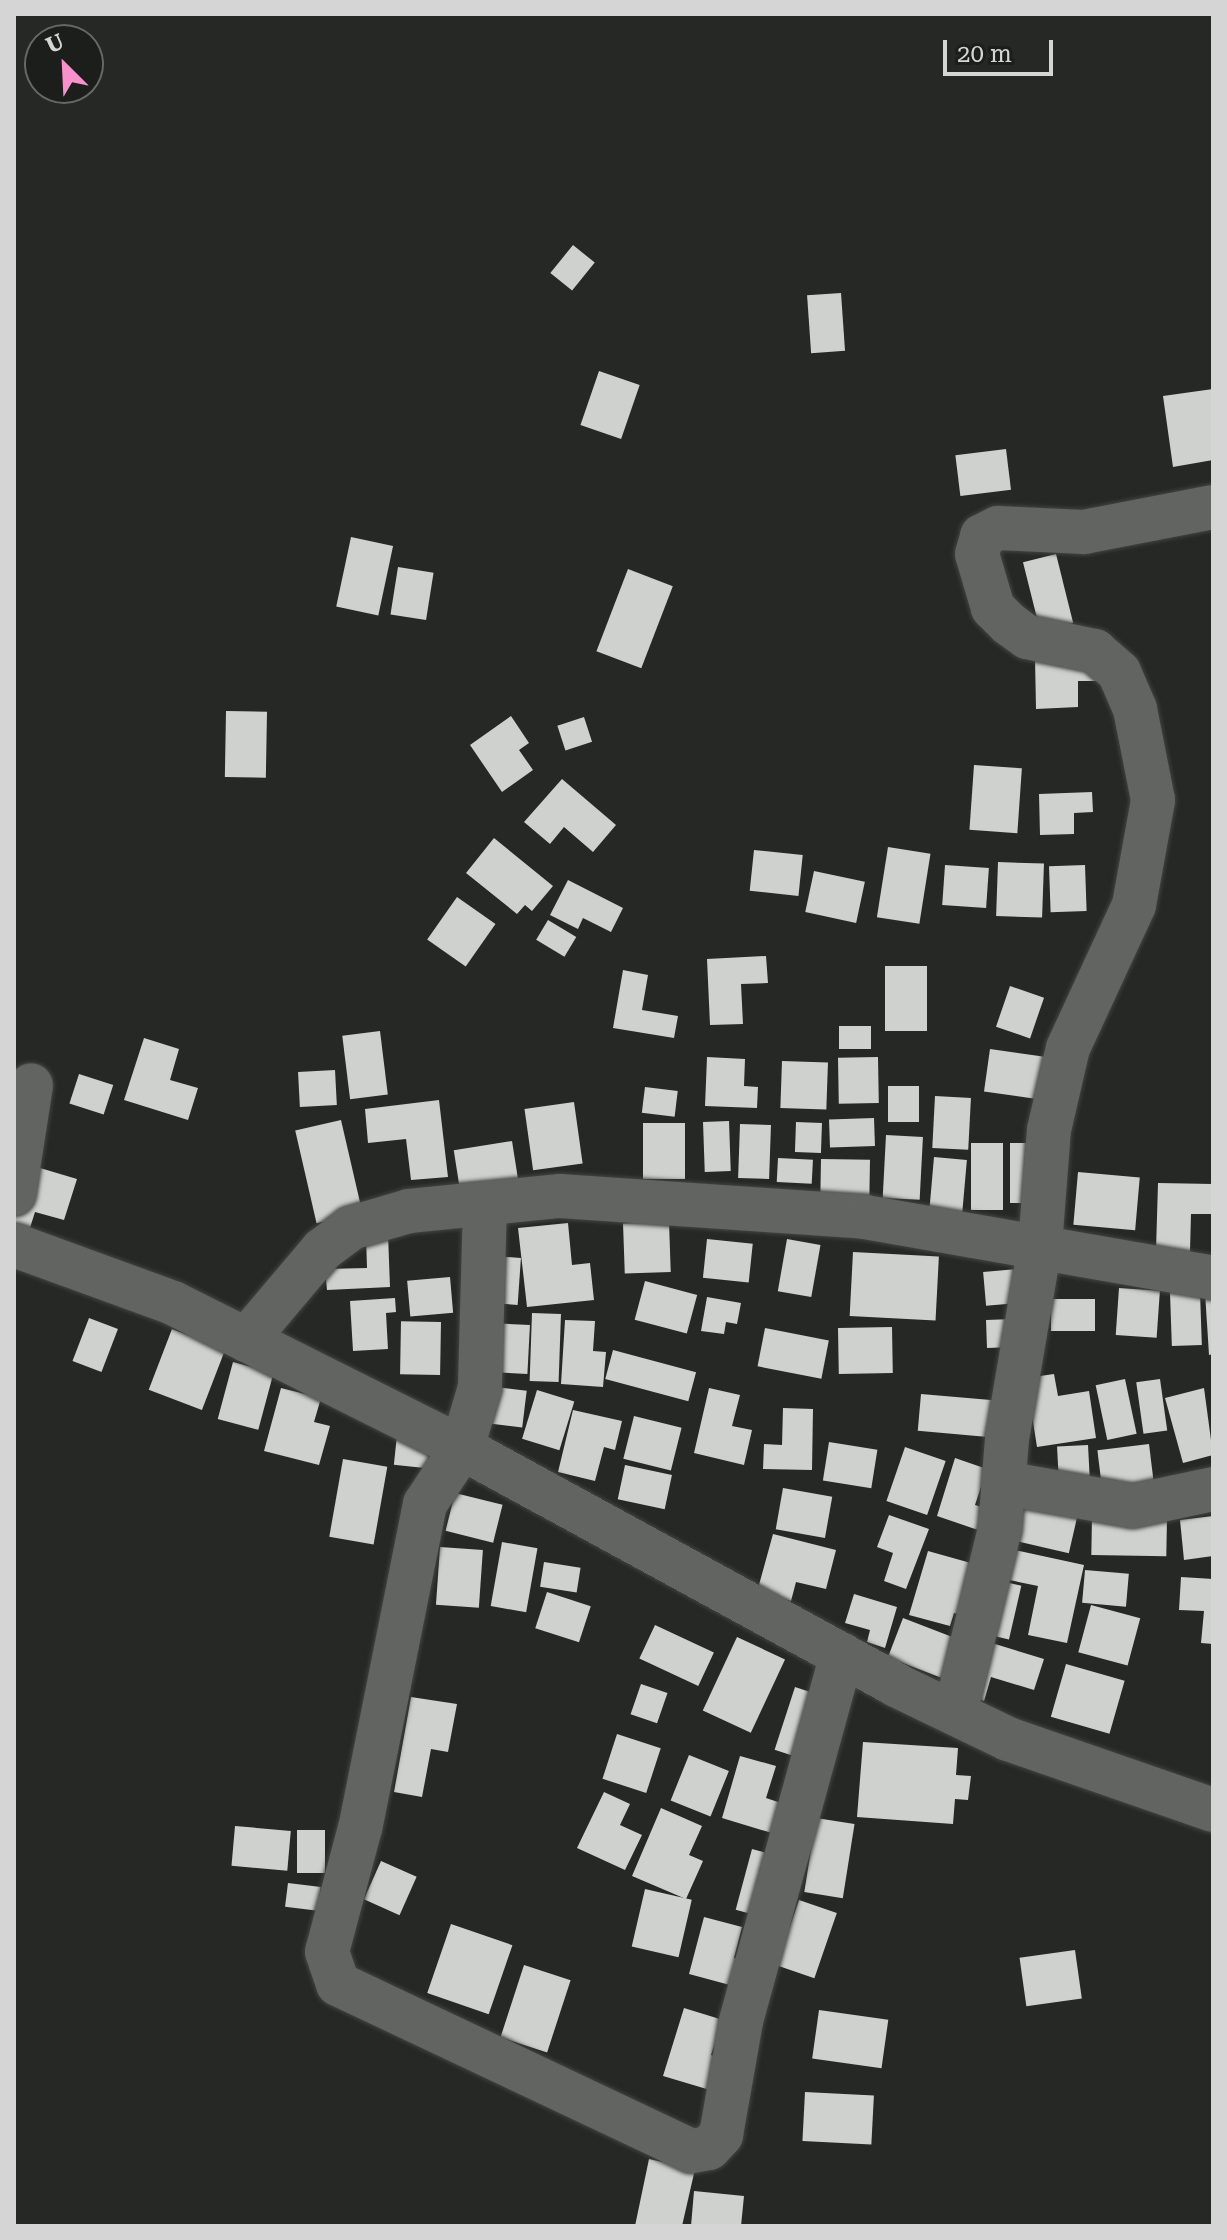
<!DOCTYPE html>
<html>
<head>
<meta charset="utf-8">
<style>
	body { margin:0 }
	#map { position:relative; width:1227px; height:2240px; overflow:hidden; background:#262825; font-family:"Roboto Serif",serif }
	div>[style] { position:absolute }
	.building>* { inset:0; background:#ced1cd; transform-origin:0 0 }
	.roads { filter:drop-shadow(0 0 2px #424441) drop-shadow(0 0 2px #424441) }
	.minor>* { height:44px; margin:-22px; padding:0 22px; transform-origin:22px; border-radius:22px; background:#626461 }
	span { translate:-50% -50%; white-space:nowrap; text-align:center; line-height:1.15; -webkit-text-stroke:8px #1c1e1c; paint-order:stroke }
	.frame { position:absolute; inset:0; border:16px solid #d4d5d4; pointer-events:none }
	.north { position:absolute; left:24px; top:24px; width:80px; height:80px; box-sizing:border-box; background:#1c1e1c; border:2px solid #666766; border-radius:50%; rotate:336deg; font-size:22px; font-weight:700; line-height:32px; text-align:center; color:#d4d5d4 }
	.north::after { content:''; display:block; margin:auto; width:28px; height:36px; background:#f890cb; clip-path:polygon(50% 0,100% 100%,50% 72%,0 100%) }
	.scale { position:absolute; left:943px; top:40px; width:110px; height:36px; box-sizing:border-box; border:4px solid #d4d5d4; border-top:0; padding-left:10px; font-size:24px; line-height:28px; white-space:nowrap; color:#d4d5d4; -webkit-text-stroke:6px #1c1e1c; paint-order:stroke }
</style>
</head>
<body>
<div id="map">
	<div class="building">
		<div style="left:573px;top:245px;width:28px;height:36px;rotate:39deg"></div>
		<div style="left:841px;top:293px;width:58px;height:34px;rotate:86deg"></div>
		<div style="left:599px;top:371px;width:43px;height:57px;rotate:19deg"></div>
		<div style="clip-path:polygon(1213px 389px,1213px 460px,1173px 467px,1163px 396px)"></div>
		<div style="left:1006px;top:449px;width:41px;height:51px;rotate:83deg"></div>
		<div style="left:351px;top:537px;width:43px;height:71px;rotate:12deg"></div>
		<div style="left:1056px;top:554px;width:71px;height:34px;rotate:76deg"></div>
		<div style="left:398px;top:567px;width:36px;height:48px;rotate:9deg"></div>
		<div style="left:628px;top:569px;width:48px;height:88px;rotate:21deg"></div>
		<div style="clip-path:polygon(1098px 658px,1099px 681px,1078px 681px,1078px 707px,1036px 709px,1035px 659px)"></div>
		<div style="left:226px;top:711px;width:41px;height:66px;rotate:1deg"></div>
		<div style="clip-path:polygon(511px 716px,529px 743px,519px 750px,533px 770px,502px 792px,470px 745px)"></div>
		<div style="left:584px;top:717px;width:26px;height:28px;rotate:72deg"></div>
		<div style="left:974px;top:765px;width:48px;height:65px;rotate:4deg"></div>
		<div style="clip-path:polygon(562px 779px,616px 825px,593px 852px,564px 827px,550px 844px,524px 822px)"></div>
		<div style="clip-path:polygon(1092px 792px,1093px 812px,1074px 813px,1074px 834px,1040px 835px,1039px 794px)"></div>
		<div style="clip-path:polygon(494px 838px,553px 886px,532px 911px,525px 905px,517px 914px,466px 873px)"></div>
		<div style="left:888px;top:847px;width:43px;height:71px;rotate:9deg"></div>
		<div style="left:754px;top:850px;width:49px;height:41px;rotate:6deg"></div>
		<div style="left:998px;top:862px;width:46px;height:54px;rotate:2deg"></div>
		<div style="left:945px;top:865px;width:44px;height:40px;rotate:4deg"></div>
		<div style="left:1085px;top:865px;width:46px;height:36px;rotate:88deg"></div>
		<div style="left:814px;top:871px;width:52px;height:42px;rotate:12deg"></div>
		<div style="clip-path:polygon(568px 880px,623px 908px,611px 932px,583px 918px,578px 929px,550px 915px)"></div>
		<div style="left:457px;top:897px;width:47px;height:52px;rotate:35deg"></div>
		<div style="left:548px;top:920px;width:33px;height:23px;rotate:31deg"></div>
		<div style="clip-path:polygon(766px 956px,768px 983px,741px 984px,743px 1024px,710px 1025px,707px 959px)"></div>
		<div style="left:885px;top:966px;width:42px;height:65px"></div>
		<div style="clip-path:polygon(623px 970px,648px 975px,642px 1010px,678px 1016px,674px 1038px,613px 1028px)"></div>
		<div style="left:1010px;top:986px;width:36px;height:43px;rotate:19deg"></div>
		<div style="left:871px;top:1026px;width:23px;height:32px;rotate:90deg"></div>
		<div style="left:380px;top:1031px;width:64px;height:38px;rotate:83deg"></div>
		<div style="clip-path:polygon(144px 1038px,179px 1049px,170px 1080px,198px 1088px,188px 1120px,124px 1100px)"></div>
		<div style="left:990px;top:1049px;width:64px;height:43px;rotate:8deg"></div>
		<div style="clip-path:polygon(707px 1057px,745px 1059px,744px 1086px,758px 1087px,757px 1108px,705px 1106px)"></div>
		<div style="left:878px;top:1057px;width:46px;height:40px;rotate:89deg"></div>
		<div style="left:782px;top:1061px;width:46px;height:47px;rotate:2deg"></div>
		<div style="left:335px;top:1070px;width:35px;height:37px;rotate:87deg"></div>
		<div style="left:79px;top:1074px;width:36px;height:31px;rotate:18deg"></div>
		<div style="left:888px;top:1086px;width:31px;height:36px"></div>
		<div style="left:645px;top:1087px;width:33px;height:26px;rotate:7deg"></div>
		<div style="left:935px;top:1096px;width:36px;height:52px;rotate:3deg"></div>
		<div style="clip-path:polygon(439px 1100px,448px 1177px,411px 1180px,406px 1139px,368px 1143px,365px 1109px)"></div>
		<div style="left:574px;top:1102px;width:62px;height:50px;rotate:82deg"></div>
		<div style="left:874px;top:1118px;width:28px;height:45px;rotate:88deg"></div>
		<div style="left:341px;top:1120px;width:95px;height:47px;rotate:77deg"></div>
		<div style="left:729px;top:1121px;width:50px;height:26px;rotate:88deg"></div>
		<div style="left:796px;top:1122px;width:26px;height:30px;rotate:2deg"></div>
		<div style="left:643px;top:1123px;width:42px;height:56px"></div>
		<div style="left:740px;top:1124px;width:31px;height:54px;rotate:2deg"></div>
		<div style="left:886px;top:1135px;width:37px;height:63px;rotate:3deg"></div>
		<div style="left:512px;top:1141px;width:44px;height:59px;rotate:81deg"></div>
		<div style="left:971px;top:1143px;width:32px;height:67px"></div>
		<div style="left:1010px;top:1143px;width:26px;height:60px"></div>
		<div style="left:934px;top:1157px;width:33px;height:57px;rotate:5deg"></div>
		<div style="left:778px;top:1158px;width:35px;height:24px;rotate:3deg"></div>
		<div style="left:821px;top:1159px;width:49px;height:45px;rotate:1deg"></div>
		<div style="clip-path:polygon(30px 1165px,77px 1179px,64px 1220px,35px 1212px,29px 1231px,14px 1227px,14px 1220px)"></div>
		<div style="left:1078px;top:1172px;width:62px;height:53px;rotate:5deg"></div>
		<div style="clip-path:polygon(1158px 1183px,1213px 1184px,1213px 1214px,1191px 1214px,1190px 1251px,1156px 1250px)"></div>
		<div style="left:669px;top:1222px;width:50px;height:46px;rotate:88deg"></div>
		<div style="clip-path:polygon(568px 1223px,572px 1265px,590px 1263px,594px 1300px,527px 1307px,518px 1228px)"></div>
		<div style="clip-path:polygon(388px 1234px,390px 1287px,327px 1290px,325px 1269px,367px 1268px,366px 1236px)"></div>
		<div style="left:707px;top:1239px;width:46px;height:39px;rotate:6deg"></div>
		<div style="left:787px;top:1239px;width:34px;height:53px;rotate:10deg"></div>
		<div style="left:853px;top:1252px;width:86px;height:64px;rotate:3deg"></div>
		<div style="left:492px;top:1256px;width:29px;height:47px;rotate:4deg"></div>
		<div style="left:1017px;top:1269px;width:34px;height:34px;rotate:85deg"></div>
		<div style="left:450px;top:1277px;width:36px;height:43px;rotate:85deg"></div>
		<div style="left:645px;top:1281px;width:54px;height:40px;rotate:15deg"></div>
		<div style="left:1119px;top:1288px;width:41px;height:47px;rotate:4deg"></div>
		<div style="clip-path:polygon(1213px 1291px,1213px 1354px,1209px 1355px,1205px 1292px)"></div>
		<div style="left:1200px;top:1292px;width:53px;height:30px;rotate:88deg"></div>
		<div style="clip-path:polygon(707px 1297px,741px 1303px,737px 1324px,726px 1322px,724px 1334px,701px 1331px)"></div>
		<div style="clip-path:polygon(395px 1298px,396px 1312px,386px 1313px,388px 1349px,353px 1351px,350px 1301px)"></div>
		<div style="left:1051px;top:1299px;width:44px;height:32px"></div>
		<div style="left:532px;top:1313px;width:29px;height:68px;rotate:2deg"></div>
		<div style="left:89px;top:1318px;width:31px;height:46px;rotate:21deg"></div>
		<div style="left:1013px;top:1319px;width:28px;height:27px;rotate:88deg"></div>
		<div style="clip-path:polygon(565px 1320px,595px 1321px,593px 1351px,606px 1352px,603px 1387px,561px 1384px)"></div>
		<div style="left:441px;top:1322px;width:53px;height:40px;rotate:91deg"></div>
		<div style="left:490px;top:1323px;width:40px;height:49px;rotate:3deg"></div>
		<div style="left:892px;top:1327px;width:46px;height:54px;rotate:89deg"></div>
		<div style="left:765px;top:1328px;width:65px;height:39px;rotate:11deg"></div>
		<div style="left:172px;top:1329px;width:57px;height:65px;rotate:21deg"></div>
		<div style="left:613px;top:1350px;width:86px;height:30px;rotate:15deg"></div>
		<div style="left:233px;top:1362px;width:42px;height:59px;rotate:15deg"></div>
		<div style="clip-path:polygon(1054px 1374px,1058px 1396px,1089px 1391px,1096px 1438px,1037px 1447px,1026px 1378px)"></div>
		<div style="left:1125px;top:1379px;width:56px;height:30px;rotate:78deg"></div>
		<div style="left:1160px;top:1379px;width:52px;height:24px;rotate:82deg"></div>
		<div style="left:488px;top:1386px;width:39px;height:37px;rotate:7deg"></div>
		<div style="clip-path:polygon(281px 1388px,321px 1398px,314px 1422px,330px 1426px,319px 1465px,264px 1451px)"></div>
		<div style="clip-path:polygon(709px 1388px,740px 1395px,732px 1426px,752px 1430px,744px 1465px,694px 1453px)"></div>
		<div style="clip-path:polygon(1204px 1388px,1213px 1455px,1183px 1463px,1165px 1398px)"></div>
		<div style="left:537px;top:1390px;width:39px;height:51px;rotate:17deg"></div>
		<div style="left:921px;top:1394px;width:76px;height:37px;rotate:5deg"></div>
		<div style="clip-path:polygon(783px 1408px,813px 1409px,812px 1470px,763px 1469px,764px 1444px,782px 1445px)"></div>
		<div style="clip-path:polygon(573px 1410px,622px 1421px,615px 1450px,604px 1447px,595px 1481px,558px 1472px)"></div>
		<div style="left:634px;top:1416px;width:49px;height:44px;rotate:14deg"></div>
		<div style="left:397px;top:1435px;width:40px;height:30px;rotate:6deg"></div>
		<div style="left:829px;top:1442px;width:49px;height:39px;rotate:9deg"></div>
		<div style="left:1149px;top:1444px;width:39px;height:52px;rotate:83deg"></div>
		<div style="left:1088px;top:1445px;width:38px;height:31px;rotate:87deg"></div>
		<div style="left:905px;top:1447px;width:43px;height:57px;rotate:19deg"></div>
		<div style="clip-path:polygon(955px 1458px,987px 1469px,975px 1505px,985px 1508px,978px 1530px,937px 1516px)"></div>
		<div style="left:343px;top:1459px;width:45px;height:79px;rotate:10deg"></div>
		<div style="left:625px;top:1465px;width:48px;height:35px;rotate:12deg"></div>
		<div style="left:783px;top:1488px;width:50px;height:42px;rotate:10deg"></div>
		<div style="left:455px;top:1493px;width:49px;height:39px;rotate:14deg"></div>
		<div style="left:1021px;top:1498px;width:59px;height:43px;rotate:13deg"></div>
		<div style="clip-path:polygon(889px 1515px,929px 1529px,906px 1589px,884px 1581px,893px 1553px,877px 1547px)"></div>
		<div style="left:1092px;top:1516px;width:75px;height:39px;rotate:1deg"></div>
		<div style="clip-path:polygon(1213px 1516px,1213px 1556px,1184px 1560px,1180px 1520px)"></div>
		<div style="clip-path:polygon(773px 1534px,836px 1550px,826px 1589px,796px 1582px,791px 1601px,757px 1592px)"></div>
		<div style="left:502px;top:1542px;width:36px;height:65px;rotate:10deg"></div>
		<div style="left:440px;top:1547px;width:43px;height:58px;rotate:4deg"></div>
		<div style="clip-path:polygon(1001px 1547px,1084px 1565px,1067px 1643px,1028px 1635px,1038px 1586px,995px 1577px)"></div>
		<div style="clip-path:polygon(928px 1551px,985px 1567px,970px 1618px,954px 1613px,950px 1626px,909px 1615px)"></div>
		<div style="left:544px;top:1562px;width:37px;height:25px;rotate:9deg"></div>
		<div style="left:1085px;top:1570px;width:44px;height:33px;rotate:5deg"></div>
		<div style="clip-path:polygon(1181px 1577px,1213px 1579px,1213px 1644px,1201px 1643px,1204px 1611px,1179px 1610px)"></div>
		<div style="left:996px;top:1580px;width:26px;height:55px;rotate:13deg"></div>
		<div style="left:547px;top:1592px;width:46px;height:38px;rotate:18deg"></div>
		<div style="clip-path:polygon(854px 1594px,897px 1607px,885px 1648px,867px 1642px,870px 1630px,845px 1623px)"></div>
		<div style="left:1091px;top:1605px;width:51px;height:49px;rotate:15deg"></div>
		<div style="left:903px;top:1618px;width:57px;height:42px;rotate:21deg"></div>
		<div style="left:655px;top:1625px;width:65px;height:37px;rotate:25deg"></div>
		<div style="left:737px;top:1637px;width:53px;height:81px;rotate:25deg"></div>
		<div style="clip-path:polygon(982px 1640px,1044px 1659px,1034px 1690px,991px 1677px,984px 1701px,966px 1695px)"></div>
		<div style="left:1066px;top:1664px;width:61px;height:55px;rotate:16deg"></div>
		<div style="left:641px;top:1684px;width:28px;height:32px;rotate:19deg"></div>
		<div style="left:795px;top:1687px;width:28px;height:66px;rotate:18deg"></div>
		<div style="clip-path:polygon(411px 1697px,457px 1704px,448px 1752px,431px 1749px,422px 1797px,394px 1792px)"></div>
		<div style="left:617px;top:1734px;width:46px;height:47px;rotate:18deg"></div>
		<div style="clip-path:polygon(863px 1742px,958px 1748px,956px 1775px,971px 1776px,968px 1800px,955px 1799px,953px 1824px,857px 1817px)"></div>
		<div style="left:689px;top:1755px;width:43px;height:49px;rotate:22deg"></div>
		<div style="clip-path:polygon(740px 1756px,776px 1766px,766px 1798px,784px 1804px,775px 1834px,722px 1818px)"></div>
		<div style="clip-path:polygon(604px 1792px,630px 1804px,620px 1825px,642px 1835px,625px 1870px,577px 1848px)"></div>
		<div style="clip-path:polygon(661px 1808px,702px 1826px,689px 1855px,703px 1861px,686px 1899px,632px 1876px)"></div>
		<div style="left:816px;top:1818px;width:39px;height:75px;rotate:9deg"></div>
		<div style="left:235px;top:1826px;width:56px;height:40px;rotate:5deg"></div>
		<div style="left:325px;top:1830px;width:43px;height:28px;rotate:90deg"></div>
		<div style="left:752px;top:1849px;width:31px;height:63px;rotate:15deg"></div>
		<div style="left:381px;top:1861px;width:39px;height:42px;rotate:24deg"></div>
		<div style="left:288px;top:1883px;width:33px;height:24px;rotate:7deg"></div>
		<div style="left:645px;top:1889px;width:48px;height:59px;rotate:13deg"></div>
		<div style="left:799px;top:1900px;width:40px;height:69px;rotate:19deg"></div>
		<div style="clip-path:polygon(704px 1917px,742px 1927px,734px 1958px,748px 1962px,741px 1988px,689px 1974px)"></div>
		<div style="left:451px;top:1924px;width:65px;height:73px;rotate:19deg"></div>
		<div style="left:1075px;top:1950px;width:49px;height:56px;rotate:82deg"></div>
		<div style="left:524px;top:1965px;width:49px;height:76px;rotate:18deg"></div>
		<div style="clip-path:polygon(684px 2008px,723px 2020px,711px 2055px,730px 2061px,720px 2093px,663px 2076px)"></div>
		<div style="left:819px;top:2010px;width:70px;height:49px;rotate:8deg"></div>
		<div style="left:805px;top:2092px;width:69px;height:49px;rotate:3deg"></div>
		<div style="clip-path:polygon(649px 2159px,695px 2169px,682px 2226px,635px 2226px)"></div>
		<div style="clip-path:polygon(694px 2191px,744px 2196px,741px 2226px,691px 2226px)"></div>
	</div>
	<div class="roads">
		<div class="minor">
			<div style="left:14px;top:1194px;width:110px;rotate:-81.1deg"></div>
			<div style="left:485px;top:1204px;width:183px;rotate:91.6deg"></div>
			<div style="left:480px;top:1387px;width:64px;rotate:106.4deg"></div>
			<div style="left:462px;top:1448px;width:67px;rotate:123.5deg"></div>
			<div style="left:425px;top:1504px;width:330px;rotate:101.3deg"></div>
			<div style="left:360px;top:1828px;width:128px;rotate:104.9deg"></div>
			<div style="left:327px;top:1952px;width:34px;rotate:71deg"></div>
			<div style="left:338px;top:1984px;width:391px;rotate:25.3deg"></div>
			<div style="left:692px;top:2151px;width:17px;rotate:-10deg"></div>
			<div style="left:709px;top:2148px;width:18px;rotate:-47deg"></div>
			<div style="left:721px;top:2135px;width:116px;rotate:-80deg"></div>
			<div style="left:741px;top:2021px;width:380px;rotate:-74.6deg"></div>
			<div style="left:14px;top:1245px;width:169px;rotate:20deg"></div>
			<div style="left:173px;top:1303px;width:323px;rotate:26.6deg"></div>
			<div style="left:462px;top:1448px;width:494px;rotate:28.6deg"></div>
			<div style="left:896px;top:1685px;width:124px;rotate:25.7deg"></div>
			<div style="left:1008px;top:1739px;width:217px;rotate:19.1deg"></div>
			<div style="left:246px;top:1340px;width:118px;rotate:-49.8deg"></div>
			<div style="left:322px;top:1250px;width:36px;rotate:-37deg"></div>
			<div style="left:351px;top:1228px;width:60px;rotate:-16.3deg"></div>
			<div style="left:409px;top:1211px;width:152px;rotate:-5.7deg"></div>
			<div style="left:560px;top:1196px;width:306px;rotate:3.9deg"></div>
			<div style="left:865px;top:1217px;width:353px;rotate:9.9deg"></div>
			<div style="left:1004px;top:1483px;width:131px;rotate:10.1deg"></div>
			<div style="left:1133px;top:1506px;width:82px;rotate:-12deg"></div>
			<div style="left:955px;top:1713px;width:190px;rotate:-76.3deg"></div>
			<div style="left:1000px;top:1528px;width:89px;rotate:-85.5deg"></div>
			<div style="left:1007px;top:1439px;width:196px;rotate:-80.3deg"></div>
			<div style="left:1040px;top:1246px;width:116px;rotate:-85.6deg"></div>
			<div style="left:1049px;top:1130px;width:84px;rotate:-77deg"></div>
			<div style="left:1068px;top:1048px;width:157px;rotate:-65.2deg"></div>
			<div style="left:1134px;top:905px;width:107px;rotate:-79.7deg"></div>
			<div style="left:1153px;top:800px;width:93px;rotate:-101.2deg"></div>
			<div style="left:1135px;top:709px;width:40px;rotate:-113.4deg"></div>
			<div style="left:1119px;top:672px;width:32px;rotate:-139deg"></div>
			<div style="left:1095px;top:651px;width:69px;rotate:-168.4deg"></div>
			<div style="left:1027px;top:637px;width:22px;rotate:-144deg"></div>
			<div style="left:1009px;top:624px;width:23px;rotate:-135deg"></div>
			<div style="left:993px;top:608px;width:56px;rotate:-106.5deg"></div>
			<div style="left:977px;top:554px;width:19px;rotate:-74deg"></div>
			<div style="left:982px;top:536px;width:18px;rotate:-27deg"></div>
			<div style="left:998px;top:528px;width:86px;rotate:2.7deg"></div>
			<div style="left:1084px;top:532px;width:131px;rotate:-11deg"></div>
		</div>
	</div>
	<div class="frame"></div>
	<div class="north">U</div>
	<div class="scale">20 m</div>
</div>
</body>
</html>
